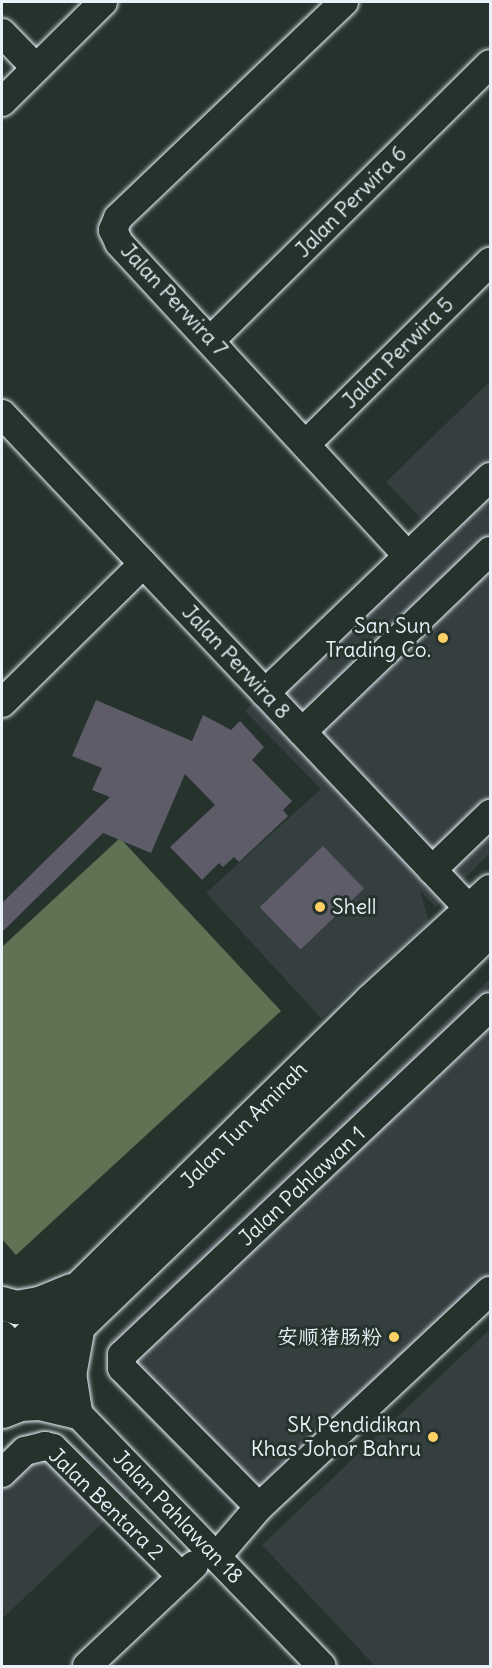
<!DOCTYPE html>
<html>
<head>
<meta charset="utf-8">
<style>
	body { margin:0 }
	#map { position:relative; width:492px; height:1668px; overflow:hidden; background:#26332d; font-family:Delius,"LXGW WenKai TC",sans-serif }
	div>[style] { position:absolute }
	.built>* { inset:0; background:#363f3f }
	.green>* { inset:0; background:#5f7254 }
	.building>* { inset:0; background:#5d5c68; transform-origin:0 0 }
	.roads { filter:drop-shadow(0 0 2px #e8f1f8) drop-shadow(0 0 2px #e8f1f8) }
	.minor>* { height:28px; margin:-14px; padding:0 14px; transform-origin:14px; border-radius:14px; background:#26332d }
	.major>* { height:33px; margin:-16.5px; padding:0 16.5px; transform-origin:16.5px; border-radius:16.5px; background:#26332d }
	.dots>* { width:16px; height:16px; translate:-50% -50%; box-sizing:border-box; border:3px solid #26332d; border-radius:50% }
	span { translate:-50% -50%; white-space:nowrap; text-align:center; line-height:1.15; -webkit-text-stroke:6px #26332d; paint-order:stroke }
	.street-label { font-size:21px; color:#e8f1f8 }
	.poi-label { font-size:21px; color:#e8f1f8 }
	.right { translate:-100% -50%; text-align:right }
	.left { translate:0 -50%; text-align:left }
	.frame { position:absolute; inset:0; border:3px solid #e8f1f8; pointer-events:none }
</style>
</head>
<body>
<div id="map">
	<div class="built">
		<div style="clip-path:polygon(490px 381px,490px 853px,436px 907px,420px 891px,429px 922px,321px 1018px,206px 893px,321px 789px,245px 711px,433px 531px,386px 482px)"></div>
		<div style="clip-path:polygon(490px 979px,490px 1310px,258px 1530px,113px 1384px,109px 1340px)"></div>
		<div style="clip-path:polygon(490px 1329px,490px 1666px,375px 1666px,262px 1545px)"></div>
		<div style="clip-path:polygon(55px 1430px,134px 1493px,2px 1619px,2px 1449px,12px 1439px)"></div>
	</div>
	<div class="green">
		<div style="clip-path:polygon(120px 838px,281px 1011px,16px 1255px,2px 1239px,2px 947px)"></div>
	</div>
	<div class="building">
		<div style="clip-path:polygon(96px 700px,192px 741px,203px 715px,231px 730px,240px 721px,264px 747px,252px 760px,292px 801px,283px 810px,288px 816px,239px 862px,234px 857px,223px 867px,219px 863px,202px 880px,170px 847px,215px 805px,185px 774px,151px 853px,103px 833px,2px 932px,2px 903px,110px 797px,92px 790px,102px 768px,72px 756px)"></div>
		<div style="left:323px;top:846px;width:59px;height:88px;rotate:46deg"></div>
	</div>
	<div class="roads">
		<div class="minor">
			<div style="left:344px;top:2px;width:313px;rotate:136.3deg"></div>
			<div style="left:118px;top:218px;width:13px;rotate:113deg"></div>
			<div style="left:113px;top:230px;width:14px;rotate:65deg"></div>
			<div style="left:119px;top:243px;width:426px;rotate:47.3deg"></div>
			<div style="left:2px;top:33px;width:47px;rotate:45.9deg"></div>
			<div style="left:2px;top:102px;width:142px;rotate:-44.7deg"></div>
			<div style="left:211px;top:340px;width:392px;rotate:-44.7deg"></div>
			<div style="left:2px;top:414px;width:682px;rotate:46.66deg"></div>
			<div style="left:306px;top:444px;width:259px;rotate:-44.7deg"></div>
			<div style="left:265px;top:693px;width:312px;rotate:-43.8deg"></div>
			<div style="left:2px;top:703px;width:198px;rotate:-44.6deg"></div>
			<div style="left:302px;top:732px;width:261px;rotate:-43.9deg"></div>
			<div style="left:432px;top:870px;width:81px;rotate:-44deg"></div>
			<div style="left:2px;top:1335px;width:460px;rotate:46deg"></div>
			<div style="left:2px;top:1473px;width:32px;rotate:-44deg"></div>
			<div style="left:25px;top:1451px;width:21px;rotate:-14deg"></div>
			<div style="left:45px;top:1446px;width:8px;rotate:14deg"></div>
			<div style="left:53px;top:1448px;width:182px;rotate:45deg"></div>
			<div style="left:259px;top:1507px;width:195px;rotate:-134.6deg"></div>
			<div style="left:122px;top:1368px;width:13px;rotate:-90deg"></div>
			<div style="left:122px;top:1355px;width:506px;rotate:-43.4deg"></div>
			<div style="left:216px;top:1557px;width:66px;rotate:-49.3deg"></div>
			<div style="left:259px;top:1507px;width:316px;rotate:-43.1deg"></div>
			<div style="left:87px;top:1666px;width:147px;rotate:-43.3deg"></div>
		</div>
		<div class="major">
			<div style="left:2px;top:1303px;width:15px;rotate:16deg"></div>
			<div style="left:16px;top:1307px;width:23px;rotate:-10deg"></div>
			<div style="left:39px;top:1303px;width:35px;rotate:-22deg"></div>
			<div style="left:2px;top:1363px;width:516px;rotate:-44.53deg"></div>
			<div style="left:370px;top:1001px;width:163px;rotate:-42.5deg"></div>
			<div style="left:2px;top:1399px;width:678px;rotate:-43.92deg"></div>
			<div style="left:2px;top:1411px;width:19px;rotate:-21deg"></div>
			<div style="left:20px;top:1404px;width:19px;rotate:-3deg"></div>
			<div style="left:39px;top:1403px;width:37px;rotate:13deg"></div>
			<div style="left:75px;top:1411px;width:36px;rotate:-99deg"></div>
			<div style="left:69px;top:1375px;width:51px;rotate:-79.8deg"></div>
		</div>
	</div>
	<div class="dots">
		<div style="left:443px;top:638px;background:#ffd166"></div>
		<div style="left:320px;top:907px;background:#ffd166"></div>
		<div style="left:394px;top:1337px;background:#ffd166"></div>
		<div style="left:433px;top:1437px;background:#ffd166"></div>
	</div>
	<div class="street-label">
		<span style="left:351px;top:202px;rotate:-45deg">Jalan Perwira 6</span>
		<span style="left:174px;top:300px;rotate:47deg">Jalan Perwira 7</span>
		<span style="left:398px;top:353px;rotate:-45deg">Jalan Perwira 5</span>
		<span style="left:236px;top:662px;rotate:47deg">Jalan Perwira 8</span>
		<span style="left:244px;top:1125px;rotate:-45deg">Jalan Tun Aminah</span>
		<span style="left:302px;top:1186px;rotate:-43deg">Jalan Pahlawan 1</span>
		<span style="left:106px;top:1504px;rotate:44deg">Jalan Bentara 2</span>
		<span style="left:178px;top:1517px;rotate:46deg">Jalan Pahlawan 18</span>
	</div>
	<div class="poi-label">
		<span class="right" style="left:431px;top:638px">San Sun<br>Trading Co.</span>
		<span class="left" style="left:332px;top:907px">Shell</span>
		<span class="right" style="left:382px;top:1337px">安顺猪肠粉</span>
		<span class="right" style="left:421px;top:1437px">SK Pendidikan<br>Khas Johor Bahru</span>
	</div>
	<div class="frame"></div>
</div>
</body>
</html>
